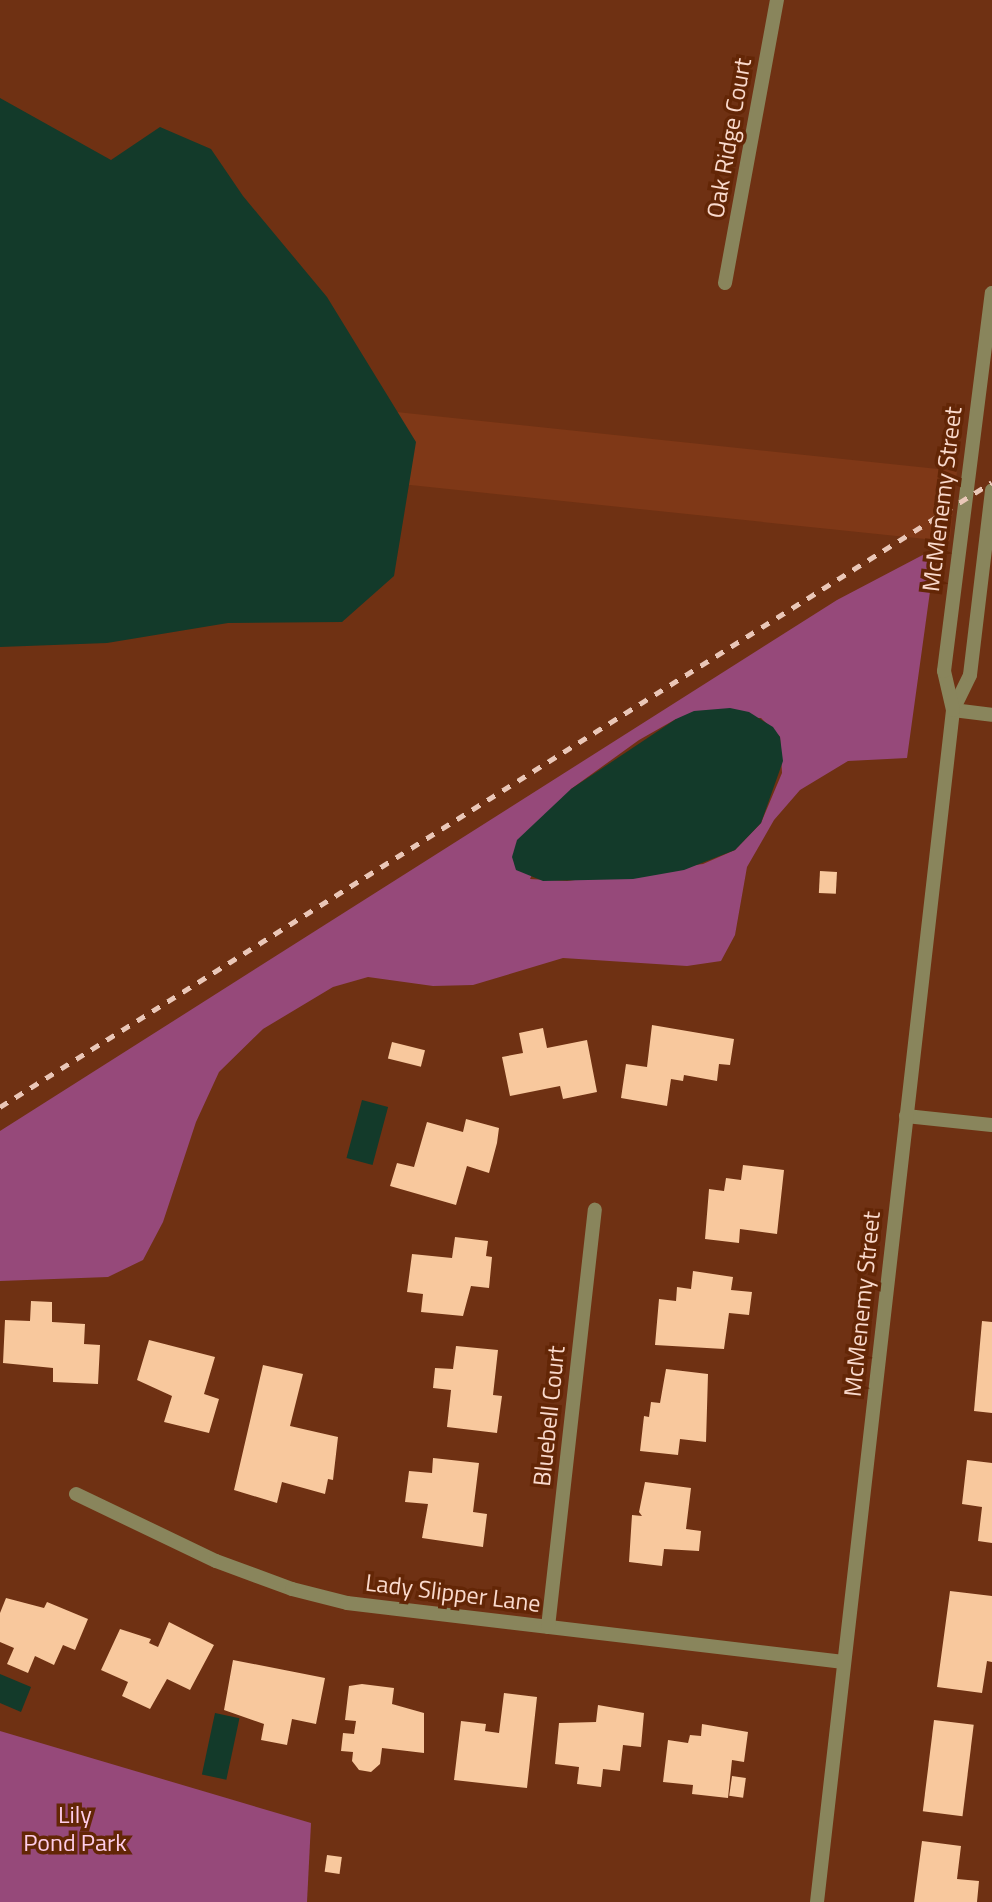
<!DOCTYPE html>
<html>
<head>
<meta charset="utf-8">
<style>
	body { margin:0 }
	#map { position:relative; width:992px; height:1902px; overflow:hidden; background:#6f3113; font-family:"Titillium Web",sans-serif }
	div>[style] { position:absolute }
	.built>* { inset:0; background:#7f3817; transform-origin:0 0 }
	.green>* { inset:0; background:#96497a }
	.water>* { inset:0; background:#133a2a; transform-origin:0 0 }
	.building>* { inset:0; background:#f8c89d; transform-origin:0 0 }
	.minor>* { height:14px; margin:-7px; padding:0 7px; transform-origin:7px; border-radius:7px; background:#89855c }
	.tertiary>* { height:14px; margin:-7px; padding:0 7px; transform-origin:7px; border-radius:7px; background:#89855c }
	.rail>* { height:5px; margin-top:-2.5px; transform-origin:0; background:repeating-linear-gradient(90deg,#eac7b8 0 9px,transparent 0 18px) }
	span { translate:-50% -50%; white-space:nowrap; text-align:center; line-height:1.15; -webkit-text-stroke:7px #632606; paint-order:stroke }
	.street-label { font-size:24px; color:#fadacd }
	.park-label { font-size:24px; color:#fecde9 }
</style>
</head>
<body>
<div id="map">
	<div class="built">
		<div style="left:957px;top:471px;width:71px;height:1131px;rotate:96deg"></div>
	</div>
	<div class="green">
		<div style="clip-path:polygon(evenodd,936px 548px,907px 758px,848px 761px,800px 790px,774px 820px,747px 867px,735px 935px,721px 961px,687px 966px,563px 958px,473px 985px,433px 986px,368px 977px,333px 987px,263px 1029px,219px 1072px,196px 1122px,163px 1222px,143px 1260px,108px 1277px,0 1281px,0 1131px,837px 600px,936px 548px,761px 718px,780px 737px,782px 773px,761px 823px,735px 850px,703px 864px,567px 881px,530px 879px,571px 789px,639px 740px,676px 719px,761px 718px)"></div>
		<div style="clip-path:polygon(0 1731px,311px 1823px,307px 1902px,0 1902px)"></div>
	</div>
	<div class="water">
		<div style="clip-path:polygon(0 98px,111px 160px,160px 127px,211px 149px,243px 196px,327px 297px,416px 442px,394px 576px,342px 622px,228px 623px,107px 643px,0 647px)"></div>
		<div style="clip-path:polygon(730px 708px,749px 712px,773px 727px,780px 737px,783px 761px,761px 823px,735px 850px,684px 870px,633px 879px,543px 881px,516px 870px,512px 857px,517px 840px,571px 789px,676px 719px,694px 711px)"></div>
		<div style="left:362px;top:1100px;width:27px;height:60px;rotate:15deg"></div>
		<div style="clip-path:polygon(0 1674px,31px 1687px,21px 1712px,0 1703px)"></div>
		<div style="left:215px;top:1713px;width:25px;height:63px;rotate:12deg"></div>
	</div>
	<div class="building">
		<div style="left:820px;top:871px;width:17px;height:22px;rotate:3deg"></div>
		<div style="clip-path:polygon(652px 1025px,734px 1039px,730px 1065px,719px 1064px,717px 1081px,684px 1075px,683px 1081px,671px 1079px,667px 1106px,621px 1098px,626px 1064px,647px 1067px)"></div>
		<div style="clip-path:polygon(543px 1028px,547px 1048px,587px 1040px,597px 1092px,563px 1099px,560px 1086px,510px 1096px,502px 1057px,523px 1053px,519px 1033px)"></div>
		<div style="left:392px;top:1042px;width:34px;height:17px;rotate:14deg"></div>
		<div style="clip-path:polygon(466px 1119px,499px 1128px,497px 1143px,489px 1173px,467px 1166px,456px 1205px,390px 1186px,397px 1163px,414px 1167px,427px 1122px,463px 1132px)"></div>
		<div style="clip-path:polygon(743px 1165px,784px 1170px,777px 1234px,740px 1229px,739px 1243px,705px 1239px,709px 1189px,724px 1191px,726px 1178px,741px 1180px)"></div>
		<div style="clip-path:polygon(455px 1237px,488px 1241px,486px 1256px,492px 1257px,489px 1288px,471px 1286px,463px 1316px,421px 1312px,423px 1294px,407px 1292px,412px 1254px,452px 1258px)"></div>
		<div style="clip-path:polygon(693px 1271px,733px 1277px,731px 1290px,752px 1292px,749px 1315px,729px 1313px,724px 1349px,655px 1345px,659px 1299px,676px 1301px,677px 1287px,691px 1289px)"></div>
		<div style="clip-path:polygon(31px 1301px,52px 1302px,52px 1322px,85px 1324px,84px 1344px,100px 1345px,98px 1384px,53px 1382px,53px 1368px,3px 1363px,5px 1320px,30px 1321px)"></div>
		<div style="clip-path:polygon(982px 1321px,992px 1322px,992px 1413px,974px 1411px)"></div>
		<div style="clip-path:polygon(149px 1340px,215px 1357px,204px 1394px,219px 1399px,209px 1433px,164px 1422px,172px 1396px,137px 1380px)"></div>
		<div style="clip-path:polygon(456px 1346px,498px 1350px,493px 1395px,502px 1396px,497px 1433px,447px 1427px,451px 1390px,433px 1388px,435px 1368px,453px 1369px)"></div>
		<div style="clip-path:polygon(263px 1365px,303px 1374px,290px 1426px,338px 1437px,333px 1480px,328px 1479px,325px 1494px,282px 1482px,277px 1503px,234px 1490px)"></div>
		<div style="clip-path:polygon(666px 1369px,708px 1374px,706px 1442px,680px 1439px,678px 1455px,640px 1451px,644px 1416px,649px 1417px,651px 1402px,660px 1403px)"></div>
		<div style="clip-path:polygon(433px 1458px,479px 1463px,473px 1512px,487px 1514px,483px 1547px,422px 1538px,428px 1504px,405px 1502px,409px 1471px,432px 1473px)"></div>
		<div style="clip-path:polygon(967px 1460px,992px 1463px,992px 1543px,978px 1541px,982px 1507px,962px 1504px)"></div>
		<div style="clip-path:polygon(645px 1482px,691px 1488px,686px 1529px,701px 1531px,699px 1551px,664px 1549px,662px 1566px,629px 1562px,632px 1515px,642px 1516px,639px 1512px)"></div>
		<div style="clip-path:polygon(950px 1591px,992px 1596px,992px 1662px,987px 1661px,982px 1693px,937px 1687px)"></div>
		<div style="clip-path:polygon(6px 1598px,44px 1608px,47px 1602px,88px 1619px,75px 1650px,63px 1645px,54px 1665px,35px 1656px,28px 1673px,7px 1664px,14px 1648px,0 1642px,0 1613px)"></div>
		<div style="clip-path:polygon(169px 1622px,214px 1645px,190px 1690px,167px 1679px,150px 1709px,122px 1696px,128px 1682px,101px 1670px,120px 1629px,151px 1639px,149px 1643px,158px 1647px)"></div>
		<div style="clip-path:polygon(233px 1660px,325px 1678px,316px 1724px,292px 1719px,287px 1745px,261px 1740px,264px 1724px,224px 1710px)"></div>
		<div style="clip-path:polygon(362px 1684px,394px 1688px,392px 1704px,424px 1713px,424px 1753px,382px 1748px,380px 1764px,371px 1772px,359px 1770px,352px 1761px,353px 1752px,341px 1751px,343px 1733px,354px 1734px,356px 1721px,345px 1720px,349px 1686px)"></div>
		<div style="clip-path:polygon(504px 1693px,537px 1697px,527px 1788px,454px 1780px,461px 1721px,486px 1724px,485px 1731px,499px 1733px)"></div>
		<div style="clip-path:polygon(598px 1705px,644px 1713px,641px 1747px,623px 1745px,620px 1771px,603px 1769px,601px 1787px,577px 1784px,579px 1767px,555px 1764px,559px 1723px,596px 1722px)"></div>
		<div style="left:934px;top:1720px;width:40px;height:92px;rotate:7deg"></div>
		<div style="clip-path:polygon(702px 1724px,748px 1732px,744px 1762px,732px 1760px,728px 1798px,692px 1794px,693px 1785px,663px 1782px,668px 1740px,688px 1743px,690px 1735px,701px 1736px)"></div>
		<div style="left:732px;top:1776px;width:14px;height:20px;rotate:8deg"></div>
		<div style="clip-path:polygon(922px 1841px,961px 1846px,957px 1879px,979px 1881px,977px 1902px,914px 1902px)"></div>
		<div style="left:327px;top:1855px;width:15px;height:17px;rotate:8deg"></div>
	</div>
	<div class="minor">
		<div style="left:725px;top:283px;width:288px;rotate:-79.6deg"></div>
		<div style="left:953px;top:710px;width:39px;rotate:7deg"></div>
		<div style="left:906px;top:1116px;width:86px;rotate:6deg"></div>
		<div style="left:76px;top:1494px;width:155px;rotate:25.6deg"></div>
		<div style="left:216px;top:1561px;width:81px;rotate:20.2deg"></div>
		<div style="left:292px;top:1589px;width:57px;rotate:14.3deg"></div>
		<div style="left:347px;top:1603px;width:500px;rotate:6.77deg"></div>
		<div style="left:548px;top:1627px;width:420px;rotate:-83.6deg"></div>
	</div>
	<div class="tertiary">
		<div style="left:953px;top:710px;width:39px;rotate:-64deg"></div>
		<div style="left:970px;top:675px;width:186px;rotate:-83.2deg"></div>
		<div style="left:817px;top:1902px;width:1200px;rotate:-83.49deg"></div>
		<div style="left:953px;top:710px;width:40px;rotate:-103deg"></div>
		<div style="left:944px;top:671px;width:381px;rotate:-82.8deg"></div>
	</div>
	<div class="rail">
		<div style="left:0;top:1107px;width:1172px;rotate:-32.21deg"></div>
	</div>
	<div class="street-label">
		<span style="left:729px;top:138px;rotate:-80deg">Oak Ridge Court</span>
		<span style="left:942px;top:499px;rotate:-83deg">McMenemy Street</span>
		<span style="left:862px;top:1304px;rotate:-84deg">McMenemy Street</span>
		<span style="left:549px;top:1416px;rotate:-84deg">Bluebell Court</span>
		<span style="left:453px;top:1593px;rotate:7deg">Lady Slipper Lane</span>
	</div>
	<div class="park-label">
		<span style="left:75px;top:1829px">Lily<br>Pond Park</span>
	</div>
</div>
</body>
</html>
